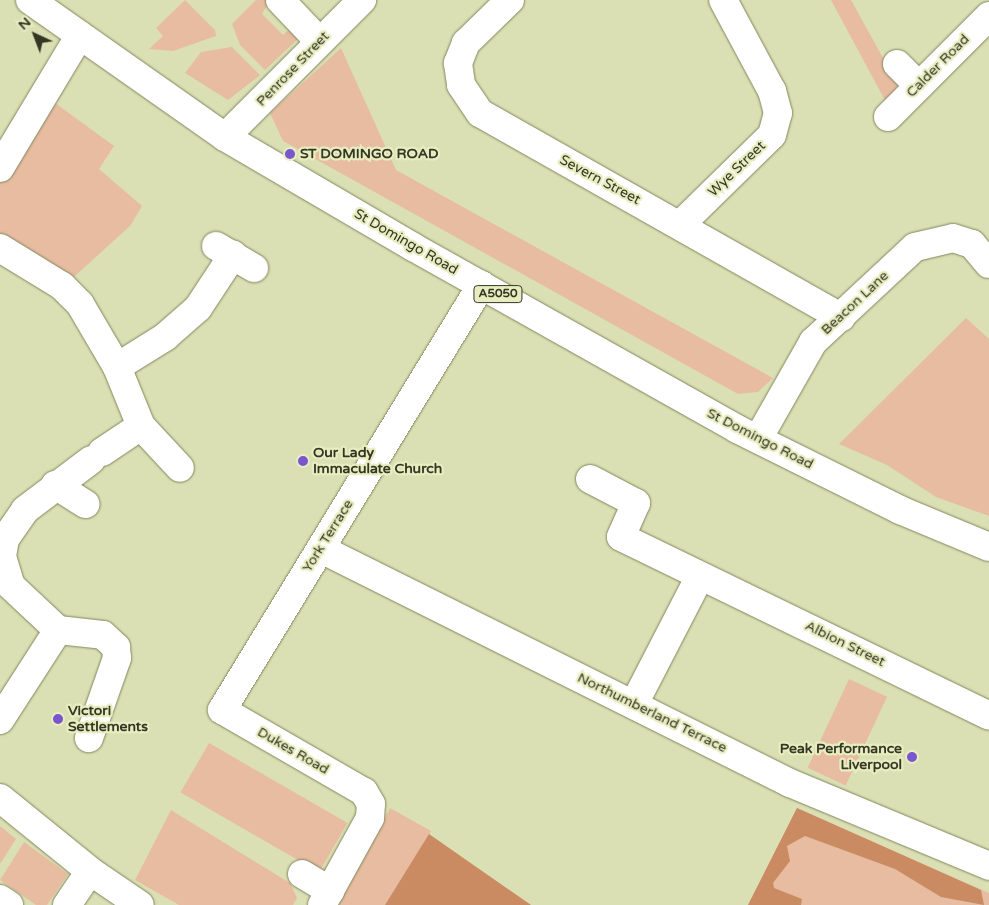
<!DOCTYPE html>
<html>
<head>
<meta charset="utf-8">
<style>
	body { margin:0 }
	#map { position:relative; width:989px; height:905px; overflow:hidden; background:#dae0b4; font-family:"Varela Round",sans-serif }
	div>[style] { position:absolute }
	.green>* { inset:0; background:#e7bca1; transform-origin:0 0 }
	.forest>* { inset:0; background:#ca8b62 }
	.roads { filter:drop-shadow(0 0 1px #82865d) drop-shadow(0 0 1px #82865d) }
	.minor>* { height:28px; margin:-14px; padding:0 14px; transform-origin:14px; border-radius:14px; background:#fff }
	.major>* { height:28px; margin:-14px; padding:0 14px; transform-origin:14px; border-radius:14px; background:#fff }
	.dots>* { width:14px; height:14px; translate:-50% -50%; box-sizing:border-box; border:2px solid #e8edc0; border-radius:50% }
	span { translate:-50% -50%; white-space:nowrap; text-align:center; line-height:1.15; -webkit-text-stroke:4.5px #e8edc0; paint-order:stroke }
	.shield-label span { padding:1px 4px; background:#e8edc0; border:1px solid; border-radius:4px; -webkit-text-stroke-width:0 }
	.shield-label { font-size:12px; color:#353725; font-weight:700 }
	.street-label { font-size:14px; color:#353725 }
	.poi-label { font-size:14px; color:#353725; font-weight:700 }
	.left { translate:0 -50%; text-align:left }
	.right { translate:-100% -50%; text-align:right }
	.north { position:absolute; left:10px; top:10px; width:50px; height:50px; -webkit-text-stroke:4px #e8edc0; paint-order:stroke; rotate:317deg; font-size:14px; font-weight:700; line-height:20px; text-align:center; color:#353725 }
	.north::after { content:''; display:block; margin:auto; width:18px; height:22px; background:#353725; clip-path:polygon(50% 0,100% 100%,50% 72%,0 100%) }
</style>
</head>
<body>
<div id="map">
	<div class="green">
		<div style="clip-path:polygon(185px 0,215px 30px,216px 36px,173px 51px,149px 49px,163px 36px,156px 28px)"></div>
		<div style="clip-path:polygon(256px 0,270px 0,262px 14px,283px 35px,294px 25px,300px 37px,265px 70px,240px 45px,232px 24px)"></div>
		<div style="clip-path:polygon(831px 0,851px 0,898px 85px,887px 104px)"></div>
		<div style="clip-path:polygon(232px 47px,260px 75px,228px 100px,185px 73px,201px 52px)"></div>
		<div style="clip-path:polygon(341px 48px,396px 170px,773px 378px,758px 392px,738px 394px,283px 141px,270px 113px)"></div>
		<div style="clip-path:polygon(55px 103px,114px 146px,99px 169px,142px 206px,130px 226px,65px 285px,0 245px,0 172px)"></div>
		<div style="clip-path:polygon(966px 318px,989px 339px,989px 516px,936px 497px,887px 465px,839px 444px)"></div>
		<div style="left:849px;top:679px;width:42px;height:98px;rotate:25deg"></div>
		<div style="left:209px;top:743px;width:160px;height:57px;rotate:30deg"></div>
		<div style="clip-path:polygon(390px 808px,431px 831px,429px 835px,531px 905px,337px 905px)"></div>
		<div style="clip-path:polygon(797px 808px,989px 893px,989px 905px,748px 905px)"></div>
		<div style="clip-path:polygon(171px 810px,290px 883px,297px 898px,293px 905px,179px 905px,135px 880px)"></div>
		<div style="clip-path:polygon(0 826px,16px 839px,0 864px)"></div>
		<div style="clip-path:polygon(24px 842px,68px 874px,47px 905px,36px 905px,0 880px)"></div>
	</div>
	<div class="forest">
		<div style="clip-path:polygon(797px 808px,981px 890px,984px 905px,941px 897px,895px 869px,805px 836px,787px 846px,790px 861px,773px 883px,774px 888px,802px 899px,801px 905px,748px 905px)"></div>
		<div style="clip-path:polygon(429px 834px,531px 905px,385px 905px)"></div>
	</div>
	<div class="roads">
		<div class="minor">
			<div style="left:280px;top:0;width:57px;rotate:46.4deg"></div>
			<div style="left:510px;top:0;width:62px;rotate:135.7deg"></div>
			<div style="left:466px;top:43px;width:22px;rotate:112deg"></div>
			<div style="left:458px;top:63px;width:22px;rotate:82deg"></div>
			<div style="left:461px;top:85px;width:34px;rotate:56deg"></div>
			<div style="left:480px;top:113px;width:415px;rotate:29.5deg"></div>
			<div style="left:897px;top:64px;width:31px;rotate:45deg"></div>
			<div style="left:888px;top:117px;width:143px;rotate:-45deg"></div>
			<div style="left:225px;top:137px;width:194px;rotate:-45deg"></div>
			<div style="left:0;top:168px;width:155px;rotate:-59deg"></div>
			<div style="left:681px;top:224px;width:127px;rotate:-44.4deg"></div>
			<div style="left:772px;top:135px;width:23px;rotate:-75deg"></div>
			<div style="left:778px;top:113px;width:23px;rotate:-105deg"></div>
			<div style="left:772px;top:91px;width:103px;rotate:-118.3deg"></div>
			<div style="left:216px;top:246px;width:44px;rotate:30.1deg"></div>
			<div style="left:0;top:248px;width:73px;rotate:31.5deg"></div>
			<div style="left:62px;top:286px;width:25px;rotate:45deg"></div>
			<div style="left:80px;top:304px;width:73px;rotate:59.6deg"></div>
			<div style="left:117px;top:367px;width:64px;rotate:67.9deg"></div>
			<div style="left:141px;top:426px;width:57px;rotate:47.1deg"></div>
			<div style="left:117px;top:367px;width:57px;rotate:-32deg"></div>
			<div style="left:165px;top:337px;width:44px;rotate:-41.3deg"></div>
			<div style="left:198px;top:308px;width:64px;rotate:-56.6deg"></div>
			<div style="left:758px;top:439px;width:112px;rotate:-60.4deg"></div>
			<div style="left:813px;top:342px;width:139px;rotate:-43deg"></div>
			<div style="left:915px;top:247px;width:39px;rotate:-13deg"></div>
			<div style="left:953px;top:238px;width:20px;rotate:18deg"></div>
			<div style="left:972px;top:244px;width:26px;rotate:50deg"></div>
			<div style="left:102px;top:452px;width:47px;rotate:-33.7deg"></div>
			<div style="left:590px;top:479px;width:52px;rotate:27.6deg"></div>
			<div style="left:636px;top:503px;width:37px;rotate:114deg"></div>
			<div style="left:621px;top:537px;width:409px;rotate:25.9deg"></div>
			<div style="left:55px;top:485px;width:36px;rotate:32deg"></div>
			<div style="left:321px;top:549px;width:524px;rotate:26.52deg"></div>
			<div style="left:790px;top:783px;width:216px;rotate:22.6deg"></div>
			<div style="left:58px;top:630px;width:45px;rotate:6.3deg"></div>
			<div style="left:103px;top:635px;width:18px;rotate:43deg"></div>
			<div style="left:116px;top:647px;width:11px;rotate:85deg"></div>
			<div style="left:117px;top:658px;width:85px;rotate:109.3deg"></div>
			<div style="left:634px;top:704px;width:144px;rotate:-62.7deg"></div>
			<div style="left:0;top:720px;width:107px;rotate:-57.2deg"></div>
			<div style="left:58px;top:630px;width:64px;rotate:-136.9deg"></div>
			<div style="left:11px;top:586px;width:31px;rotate:-107deg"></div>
			<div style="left:2px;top:556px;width:17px;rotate:-80deg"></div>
			<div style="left:5px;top:539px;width:35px;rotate:-55deg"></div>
			<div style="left:25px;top:510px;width:83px;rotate:-37.1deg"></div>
			<div style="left:0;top:798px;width:116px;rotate:39deg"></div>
			<div style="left:90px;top:871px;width:60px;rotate:34.2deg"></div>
			<div style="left:302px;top:874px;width:33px;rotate:31deg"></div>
			<div style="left:0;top:899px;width:11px;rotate:34deg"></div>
			<div style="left:67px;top:905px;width:41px;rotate:-55.9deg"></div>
			<div style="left:322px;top:905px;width:99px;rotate:-61.1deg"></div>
			<div style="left:370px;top:818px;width:14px;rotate:-86deg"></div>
			<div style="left:371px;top:804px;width:14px;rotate:-120deg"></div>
			<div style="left:364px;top:792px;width:164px;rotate:-150deg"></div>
			<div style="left:222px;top:710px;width:498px;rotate:-58.6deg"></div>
		</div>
		<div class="major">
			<div style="left:30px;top:0;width:238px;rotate:35.1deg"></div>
			<div style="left:225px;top:137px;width:218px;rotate:30.3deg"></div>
			<div style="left:413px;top:247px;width:372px;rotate:29.3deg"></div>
			<div style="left:737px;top:429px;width:182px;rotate:26.4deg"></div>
			<div style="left:900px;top:510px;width:96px;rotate:22.6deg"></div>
		</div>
	</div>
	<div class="dots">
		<div style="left:290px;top:154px;background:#7955ce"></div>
		<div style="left:303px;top:461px;background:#7955ce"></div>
		<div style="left:58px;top:719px;background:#7955ce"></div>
		<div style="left:912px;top:757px;background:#7955ce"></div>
	</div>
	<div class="shield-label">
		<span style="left:498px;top:294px">A5050</span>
	</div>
	<div class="street-label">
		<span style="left:938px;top:66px;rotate:-45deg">Calder Road</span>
		<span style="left:293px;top:69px;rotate:-46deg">Penrose Street</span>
		<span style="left:737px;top:169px;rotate:-44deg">Wye Street</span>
		<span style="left:600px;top:180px;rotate:28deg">Severn Street</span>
		<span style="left:406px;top:242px;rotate:30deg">St Domingo Road</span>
		<span style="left:855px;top:303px;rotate:-43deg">Beacon Lane</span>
		<span style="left:760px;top:439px;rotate:27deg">St Domingo Road</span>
		<span style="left:328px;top:536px;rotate:-58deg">York Terrace</span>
		<span style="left:845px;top:644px;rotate:26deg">Albion Street</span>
		<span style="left:652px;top:713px;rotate:26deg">Northumberland Terrace</span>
		<span style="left:293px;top:751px;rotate:30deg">Dukes Road</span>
	</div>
	<div class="poi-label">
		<span class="left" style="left:300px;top:154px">ST DOMINGO ROAD</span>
		<span class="left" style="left:313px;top:461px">Our Lady<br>Immaculate Church</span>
		<span class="left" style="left:68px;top:719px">Victori<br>Settlements</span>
		<span class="right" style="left:902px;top:757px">Peak Performance<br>Liverpool</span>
	</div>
	<div class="north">N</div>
</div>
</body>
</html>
